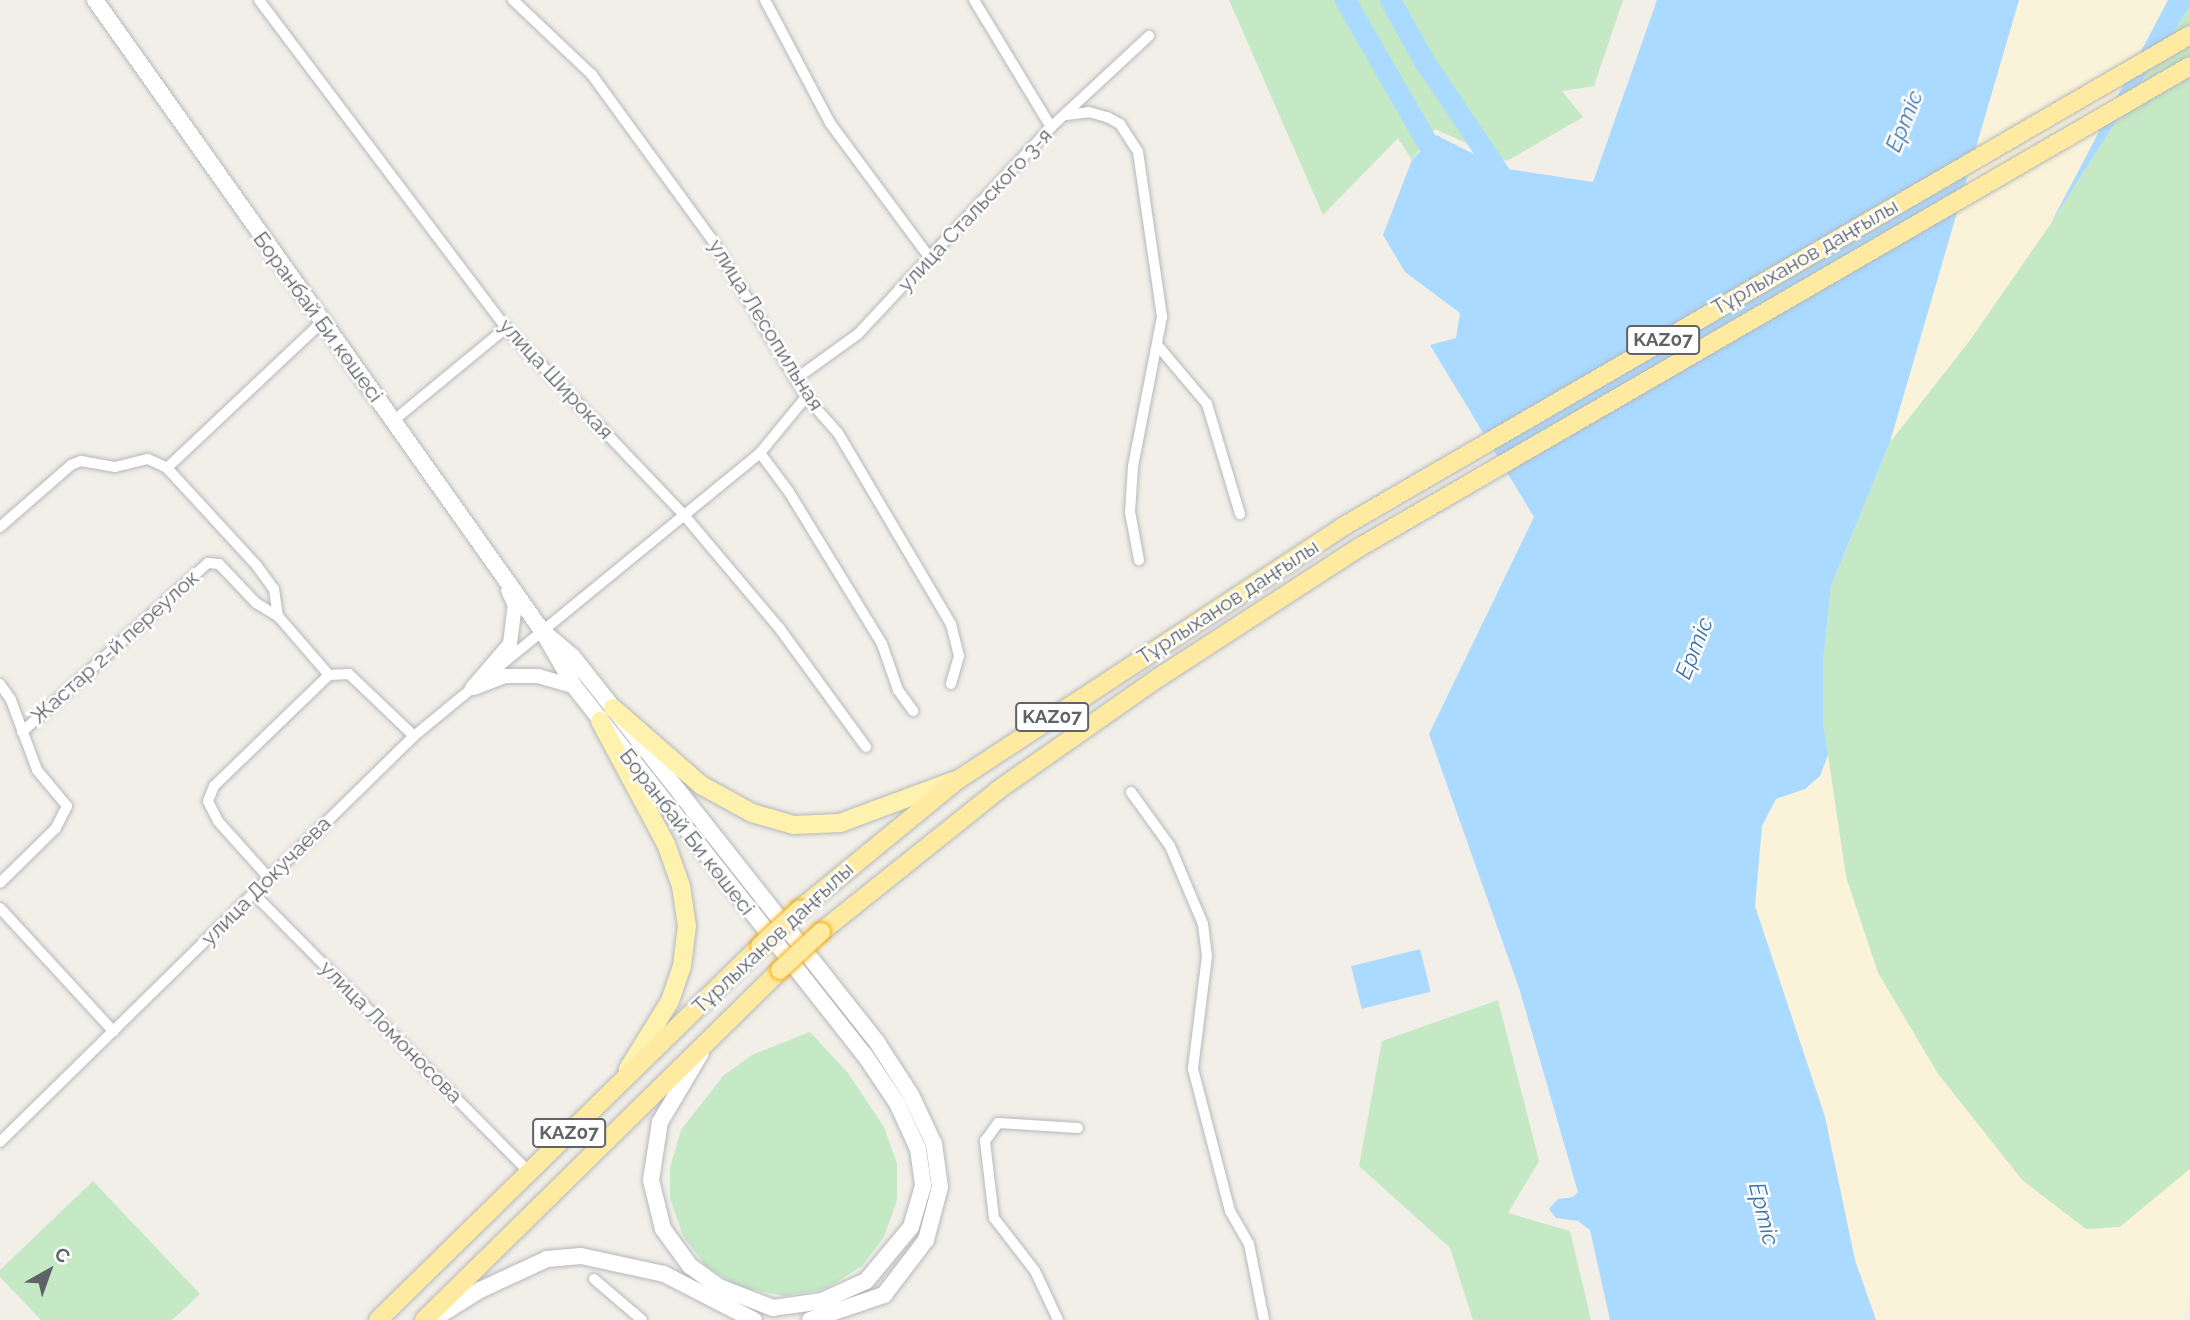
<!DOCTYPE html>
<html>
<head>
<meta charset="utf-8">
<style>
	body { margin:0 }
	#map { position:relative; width:2190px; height:1320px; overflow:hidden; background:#f1efe8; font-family:Raleway,sans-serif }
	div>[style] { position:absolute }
	.green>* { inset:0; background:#c5e8c5 }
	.sand>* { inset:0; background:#fbf3d9 }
	.water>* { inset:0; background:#aadaff; transform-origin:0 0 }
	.river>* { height:21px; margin:-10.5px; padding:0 10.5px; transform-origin:10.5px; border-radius:10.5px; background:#aadaff }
	.roads { filter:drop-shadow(0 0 2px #b5b8bc) drop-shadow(0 0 2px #b5b8bc) }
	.minor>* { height:10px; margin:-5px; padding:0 5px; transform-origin:5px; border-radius:5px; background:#fff }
	.tertiary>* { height:14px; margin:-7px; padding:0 7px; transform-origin:7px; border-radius:7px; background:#fff }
	.secondary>* { height:16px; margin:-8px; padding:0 8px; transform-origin:8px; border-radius:8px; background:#fff }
	.primary>* { height:18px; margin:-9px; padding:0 9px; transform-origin:9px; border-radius:9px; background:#fff2af }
	.trunk>* { height:18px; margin:-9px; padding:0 9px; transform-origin:9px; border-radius:9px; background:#feeaa1 }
	.bridges { filter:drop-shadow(0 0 2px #f9ab00) drop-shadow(0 0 2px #f9ab00) }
	.trunk-bridge>* { height:18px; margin:-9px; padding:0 9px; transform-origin:9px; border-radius:9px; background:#feeaa1 }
	span { translate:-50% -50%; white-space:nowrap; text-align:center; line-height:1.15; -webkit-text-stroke:5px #fff; paint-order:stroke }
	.shield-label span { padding:2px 5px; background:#fff; border:2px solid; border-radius:5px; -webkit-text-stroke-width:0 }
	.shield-label { font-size:19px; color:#5f6368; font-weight:700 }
	.street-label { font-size:21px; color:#5f6368 }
	.water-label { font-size:23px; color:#4174aa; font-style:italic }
	.north { position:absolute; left:14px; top:1236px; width:70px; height:70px; -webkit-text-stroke:5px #fff; paint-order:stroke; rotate:40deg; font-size:19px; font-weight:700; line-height:28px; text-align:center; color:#5f6368 }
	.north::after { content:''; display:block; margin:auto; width:24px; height:32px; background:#5f6368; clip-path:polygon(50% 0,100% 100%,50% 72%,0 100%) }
</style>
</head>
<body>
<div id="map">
	<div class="green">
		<div style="clip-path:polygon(1229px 0,1623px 0,1594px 86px,1562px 91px,1583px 117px,1507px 161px,1435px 129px,1412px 160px,1398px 138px,1323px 215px)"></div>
		<div style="clip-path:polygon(2190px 6px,2190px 1169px,2120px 1227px,2086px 1230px,2022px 1180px,1938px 1074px,1878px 973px,1846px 877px,1823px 723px,1823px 662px,1831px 586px,1890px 442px,1970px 340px,2051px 223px)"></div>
		<div style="clip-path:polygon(1498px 1000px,1539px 1161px,1508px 1213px,1570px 1231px,1591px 1320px,1473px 1320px,1450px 1248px,1359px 1166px,1382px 1041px)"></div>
		<div style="clip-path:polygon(810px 1032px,848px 1073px,884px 1127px,897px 1164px,897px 1200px,884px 1237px,862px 1266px,825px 1289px,784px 1296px,739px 1287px,706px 1266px,683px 1236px,670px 1198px,670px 1168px,681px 1130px,723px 1076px,752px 1055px)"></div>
		<div style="clip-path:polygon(93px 1181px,200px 1294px,172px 1320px,41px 1320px,0 1277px,0 1270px)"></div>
	</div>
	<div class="sand">
		<div style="clip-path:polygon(2019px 0,2168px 0,2051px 223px,1970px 340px,1890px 442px)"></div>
		<div style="clip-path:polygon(1828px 755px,1846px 877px,1878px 973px,1938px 1074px,2022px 1180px,2086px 1229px,2120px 1227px,2190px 1169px,2190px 1297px,2184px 1320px,1876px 1320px,1855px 1260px,1825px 1117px,1755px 906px,1762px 826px,1776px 799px,1805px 789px,1820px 776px)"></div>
	</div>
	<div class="water">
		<div style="clip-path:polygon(1657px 0,2019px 0,1890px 442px,1831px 586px,1823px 662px,1823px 723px,1828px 755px,1820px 776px,1805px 789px,1776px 799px,1762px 826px,1755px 906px,1825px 1117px,1855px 1260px,1876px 1320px,1610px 1320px,1590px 1230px,1578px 1221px,1556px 1218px,1549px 1209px,1558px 1199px,1573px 1197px,1578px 1192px,1520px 991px,1429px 734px,1534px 517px,1430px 345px,1456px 338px,1460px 313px,1405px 272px,1383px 235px,1412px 160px,1436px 135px,1501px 168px,1593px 182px)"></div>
		<div style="clip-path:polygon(2168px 0,2190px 0,2190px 6px,2051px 223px)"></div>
		<div style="left:1420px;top:949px;width:44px;height:71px;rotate:76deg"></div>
	</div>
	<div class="river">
		<div style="left:1345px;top:0;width:193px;rotate:60.1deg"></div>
		<div style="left:1390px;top:0;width:70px;rotate:60.9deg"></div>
		<div style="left:1424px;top:61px;width:151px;rotate:56.1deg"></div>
	</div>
	<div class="roads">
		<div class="minor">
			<div style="left:259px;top:0;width:411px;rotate:53deg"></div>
			<div style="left:506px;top:328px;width:258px;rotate:46.4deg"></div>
			<div style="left:684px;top:515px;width:149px;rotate:49.9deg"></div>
			<div style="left:780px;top:629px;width:146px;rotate:53.9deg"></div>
			<div style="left:513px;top:0;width:109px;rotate:43.5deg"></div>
			<div style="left:592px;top:75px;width:202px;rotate:53.9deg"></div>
			<div style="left:711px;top:238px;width:185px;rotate:59.1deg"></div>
			<div style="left:806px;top:397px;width:48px;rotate:48.4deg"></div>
			<div style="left:838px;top:433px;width:222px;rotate:59.4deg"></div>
			<div style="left:951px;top:624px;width:33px;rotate:76deg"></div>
			<div style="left:959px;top:656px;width:29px;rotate:106deg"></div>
			<div style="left:765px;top:0;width:139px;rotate:62.1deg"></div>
			<div style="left:830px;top:123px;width:168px;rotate:53.5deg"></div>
			<div style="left:974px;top:0;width:149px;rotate:58.8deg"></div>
			<div style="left:1066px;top:115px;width:23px;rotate:-7deg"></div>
			<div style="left:1089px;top:112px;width:19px;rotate:16deg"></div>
			<div style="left:1107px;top:117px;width:15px;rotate:28deg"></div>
			<div style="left:1120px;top:124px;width:33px;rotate:57deg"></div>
			<div style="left:1138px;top:152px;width:167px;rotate:81.7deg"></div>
			<div style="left:1162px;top:317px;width:152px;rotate:101deg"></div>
			<div style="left:1133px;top:466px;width:46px;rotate:93.7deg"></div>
			<div style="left:1130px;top:512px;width:49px;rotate:79.4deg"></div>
			<div style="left:1159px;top:347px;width:75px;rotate:49.9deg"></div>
			<div style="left:1207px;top:404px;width:115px;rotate:73.3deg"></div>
			<div style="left:797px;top:378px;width:75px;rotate:-35.8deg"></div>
			<div style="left:858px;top:334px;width:283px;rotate:-47deg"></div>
			<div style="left:1051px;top:127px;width:134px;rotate:-42.9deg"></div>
			<div style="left:393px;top:421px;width:146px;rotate:-39.5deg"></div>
			<div style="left:760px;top:453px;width:49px;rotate:53.4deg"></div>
			<div style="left:789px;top:492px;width:178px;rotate:58.5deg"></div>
			<div style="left:882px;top:644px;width:49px;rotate:70.8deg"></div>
			<div style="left:898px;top:690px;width:26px;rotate:54deg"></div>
			<div style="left:167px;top:468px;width:213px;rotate:-43.3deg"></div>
			<div style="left:0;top:527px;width:94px;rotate:-41.1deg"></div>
			<div style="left:71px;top:465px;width:11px;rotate:-22deg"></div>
			<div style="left:81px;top:461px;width:35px;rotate:10deg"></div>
			<div style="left:115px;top:467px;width:34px;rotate:-14deg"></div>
			<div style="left:148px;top:459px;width:21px;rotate:25deg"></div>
			<div style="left:167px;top:468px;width:133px;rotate:47.4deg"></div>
			<div style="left:257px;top:566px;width:29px;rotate:54deg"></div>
			<div style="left:274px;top:589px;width:27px;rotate:82deg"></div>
			<div style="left:490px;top:674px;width:349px;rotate:-39.3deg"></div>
			<div style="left:760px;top:453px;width:72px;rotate:-50.6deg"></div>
			<div style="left:0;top:684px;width:19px;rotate:55deg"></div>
			<div style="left:11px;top:700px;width:75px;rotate:69.6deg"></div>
			<div style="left:37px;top:770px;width:47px;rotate:50.2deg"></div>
			<div style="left:67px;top:806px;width:25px;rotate:117deg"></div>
			<div style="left:56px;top:828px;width:78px;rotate:135.5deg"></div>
			<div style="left:22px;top:732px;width:251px;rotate:-42.3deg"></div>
			<div style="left:208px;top:563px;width:11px;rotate:5deg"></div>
			<div style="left:219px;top:564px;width:54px;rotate:46.5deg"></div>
			<div style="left:256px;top:603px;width:26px;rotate:31deg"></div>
			<div style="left:278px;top:616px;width:78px;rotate:49.2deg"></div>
			<div style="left:1131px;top:792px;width:67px;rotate:54.2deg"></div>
			<div style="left:1170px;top:846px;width:85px;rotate:67.1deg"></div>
			<div style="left:1203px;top:924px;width:32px;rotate:83deg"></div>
			<div style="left:1207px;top:956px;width:114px;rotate:97.1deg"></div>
			<div style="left:1193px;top:1069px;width:147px;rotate:75.4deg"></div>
			<div style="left:1230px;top:1211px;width:38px;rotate:60deg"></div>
			<div style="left:1249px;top:1244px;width:77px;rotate:78.8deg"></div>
			<div style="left:268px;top:877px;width:75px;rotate:-131.8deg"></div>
			<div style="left:218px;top:821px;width:22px;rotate:-117deg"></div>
			<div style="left:208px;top:801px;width:16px;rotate:-68deg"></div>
			<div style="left:214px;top:786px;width:160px;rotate:-44deg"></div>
			<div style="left:329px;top:675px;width:20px;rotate:-3deg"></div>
			<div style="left:349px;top:674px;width:90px;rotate:43.6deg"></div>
			<div style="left:253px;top:893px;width:392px;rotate:45.3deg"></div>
			<div style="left:0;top:908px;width:168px;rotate:47.4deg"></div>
			<div style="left:0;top:1142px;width:580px;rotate:-44.44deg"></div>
			<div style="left:414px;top:736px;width:82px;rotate:-39.5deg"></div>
			<div style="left:594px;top:1279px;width:63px;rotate:40.5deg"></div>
			<div style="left:1058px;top:1320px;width:54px;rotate:-115.1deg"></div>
			<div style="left:1035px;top:1271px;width:67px;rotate:-127.7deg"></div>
			<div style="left:994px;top:1218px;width:78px;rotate:-96.7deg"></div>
			<div style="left:985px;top:1141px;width:22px;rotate:-54deg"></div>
			<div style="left:998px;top:1123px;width:80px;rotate:3.6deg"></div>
		</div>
		<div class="tertiary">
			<div style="left:472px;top:688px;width:58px;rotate:-49.2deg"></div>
			<div style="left:510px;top:644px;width:38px;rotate:-83deg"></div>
			<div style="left:515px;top:606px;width:17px;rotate:-114deg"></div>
			<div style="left:474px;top:688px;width:34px;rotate:-21deg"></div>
			<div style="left:506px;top:676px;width:32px"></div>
			<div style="left:538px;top:676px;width:37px;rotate:16deg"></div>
		</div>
		<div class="secondary">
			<div style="left:95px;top:0;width:775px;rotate:54.67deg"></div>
			<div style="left:543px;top:632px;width:62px;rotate:60.1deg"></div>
			<div style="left:574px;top:686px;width:469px;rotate:51.8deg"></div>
			<div style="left:864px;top:1054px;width:59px;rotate:56deg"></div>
			<div style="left:897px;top:1103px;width:51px;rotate:65.5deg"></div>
			<div style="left:918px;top:1149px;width:37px;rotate:82deg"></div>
			<div style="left:923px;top:1186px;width:43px;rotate:106.3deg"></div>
			<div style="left:911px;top:1227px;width:70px;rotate:129.8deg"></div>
			<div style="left:866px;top:1281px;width:48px;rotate:155.6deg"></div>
			<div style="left:822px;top:1301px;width:49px;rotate:171.9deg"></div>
			<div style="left:773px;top:1308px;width:58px;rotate:-158.7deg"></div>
			<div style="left:719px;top:1287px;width:36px;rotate:-144deg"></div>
			<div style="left:690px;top:1266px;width:46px;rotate:-126.1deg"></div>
			<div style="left:663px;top:1229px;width:50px;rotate:-103.8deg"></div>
			<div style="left:651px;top:1180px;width:59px;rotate:-81.2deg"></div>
			<div style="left:660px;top:1122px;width:80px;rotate:-59.3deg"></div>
			<div style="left:548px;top:636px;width:31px;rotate:40deg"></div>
			<div style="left:572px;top:656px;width:494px;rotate:51.7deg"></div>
			<div style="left:878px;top:1044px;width:61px;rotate:57.1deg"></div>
			<div style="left:911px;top:1095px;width:54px;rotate:64.9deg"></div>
			<div style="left:934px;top:1144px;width:43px;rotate:82.1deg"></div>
			<div style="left:940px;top:1187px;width:55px;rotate:104.8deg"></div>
			<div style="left:926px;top:1240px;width:69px;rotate:127.4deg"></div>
			<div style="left:884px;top:1295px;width:78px;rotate:161.3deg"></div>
			<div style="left:432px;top:1320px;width:57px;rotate:-32deg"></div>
			<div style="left:480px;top:1290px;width:74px;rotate:-24.8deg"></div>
			<div style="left:547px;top:1259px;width:34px;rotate:-5deg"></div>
			<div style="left:581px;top:1256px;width:85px;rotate:12.2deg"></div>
			<div style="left:664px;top:1274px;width:101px;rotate:27.1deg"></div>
		</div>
		<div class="primary">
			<div style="left:613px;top:708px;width:117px;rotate:41.2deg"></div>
			<div style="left:701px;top:785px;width:58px;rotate:28.8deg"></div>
			<div style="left:752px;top:813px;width:44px;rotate:15.9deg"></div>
			<div style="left:794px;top:825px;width:46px;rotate:-2.5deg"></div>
			<div style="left:840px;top:823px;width:121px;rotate:-20.4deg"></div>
			<div style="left:600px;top:721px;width:140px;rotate:61.8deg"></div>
			<div style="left:666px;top:844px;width:45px;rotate:70.3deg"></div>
			<div style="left:681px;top:886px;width:40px;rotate:81.5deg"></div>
			<div style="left:687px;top:926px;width:40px;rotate:97.1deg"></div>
			<div style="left:682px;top:966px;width:37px;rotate:109deg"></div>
			<div style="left:670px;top:1001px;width:80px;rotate:121.7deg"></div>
		</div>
		<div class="trunk">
			<div style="left:800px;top:909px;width:205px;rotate:-39.3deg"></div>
			<div style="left:959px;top:779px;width:461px;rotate:-33.3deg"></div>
			<div style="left:1344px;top:526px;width:978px;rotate:-30.13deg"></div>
			<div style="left:821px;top:932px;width:227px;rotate:-38.7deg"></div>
			<div style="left:998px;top:790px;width:195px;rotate:-35deg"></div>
			<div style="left:1158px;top:678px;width:241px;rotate:-33deg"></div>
			<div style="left:1360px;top:547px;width:959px;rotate:-30.09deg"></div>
			<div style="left:378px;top:1320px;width:535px;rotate:-44.39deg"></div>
			<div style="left:424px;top:1320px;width:499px;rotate:-44.5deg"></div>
		</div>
	</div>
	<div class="bridges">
		<div class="trunk-bridge">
			<div style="left:760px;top:946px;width:54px;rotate:-42.8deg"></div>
			<div style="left:780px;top:970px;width:56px;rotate:-42.8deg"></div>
		</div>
	</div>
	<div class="shield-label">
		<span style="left:1663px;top:340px">KAZ07</span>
		<span style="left:1052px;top:717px">KAZ07</span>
		<span style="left:569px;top:1133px">KAZ07</span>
	</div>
	<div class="street-label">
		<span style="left:975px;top:210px;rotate:-47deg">улица Стальского 3-я</span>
		<span style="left:1805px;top:257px;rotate:-30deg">Тұрлыханов даңғылы</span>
		<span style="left:318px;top:317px;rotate:54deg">Боранбай Би көшесі</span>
		<span style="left:766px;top:325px;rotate:58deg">улица Лесопильная</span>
		<span style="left:556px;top:379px;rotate:47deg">улица Широкая</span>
		<span style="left:1228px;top:602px;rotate:-33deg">Тұрлыханов даңғылы</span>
		<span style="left:115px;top:647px;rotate:-42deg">Жастар 2-й переулок</span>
		<span style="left:687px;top:832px;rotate:52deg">Боранбай Би көшесі</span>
		<span style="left:266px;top:881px;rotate:-45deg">улица Докучаева</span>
		<span style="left:773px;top:938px;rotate:-43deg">Тұрлыханов даңғылы</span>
		<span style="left:391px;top:1032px;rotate:45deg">улица Ломоносова</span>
	</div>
	<div class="water-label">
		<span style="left:1904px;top:121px;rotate:-68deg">Ертіс</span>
		<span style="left:1694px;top:648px;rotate:-68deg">Ертіс</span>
		<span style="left:1764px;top:1214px;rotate:76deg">Ертіс</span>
	</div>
	<div class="north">С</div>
</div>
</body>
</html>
